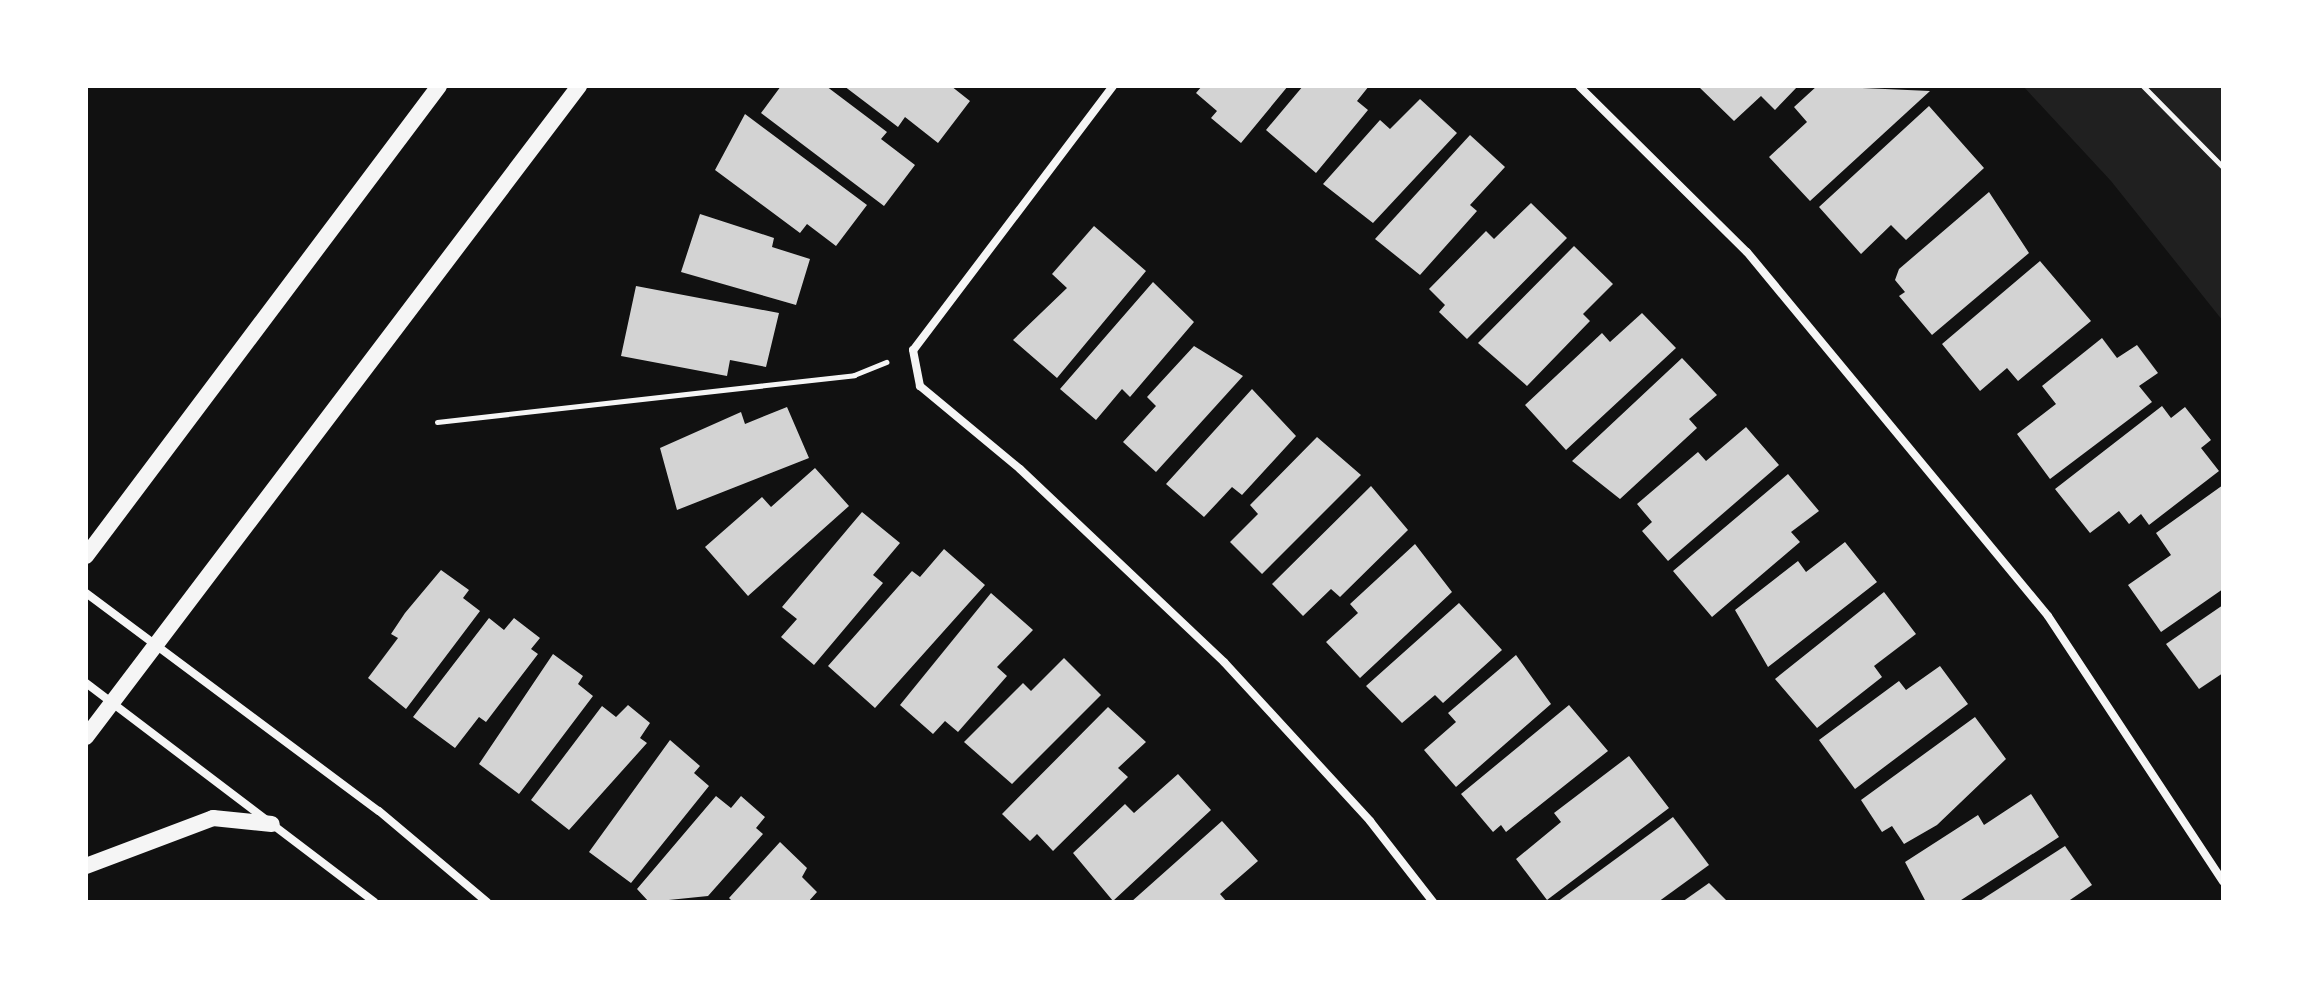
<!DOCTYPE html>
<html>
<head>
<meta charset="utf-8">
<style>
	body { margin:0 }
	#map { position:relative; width:2309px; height:988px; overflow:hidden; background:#111; font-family:"Fira Sans Condensed",sans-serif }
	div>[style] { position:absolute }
	.green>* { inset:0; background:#202020 }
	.building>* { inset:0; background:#d3d3d3 }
	.path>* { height:5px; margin:-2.5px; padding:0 2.5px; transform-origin:2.5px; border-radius:2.5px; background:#f5f5f5 }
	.minor>* { height:8px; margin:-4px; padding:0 4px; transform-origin:4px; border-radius:4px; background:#f5f5f5 }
	.secondary>* { height:16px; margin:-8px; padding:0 8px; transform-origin:8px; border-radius:8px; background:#f5f5f5 }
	span { translate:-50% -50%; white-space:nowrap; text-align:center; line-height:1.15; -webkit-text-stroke:6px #fff; paint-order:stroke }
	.frame { position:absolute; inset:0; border:88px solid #fff; pointer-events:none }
</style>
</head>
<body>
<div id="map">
	<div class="green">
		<div style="clip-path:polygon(2023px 86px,2223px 86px,2223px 321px,2111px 181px)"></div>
	</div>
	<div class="building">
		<div style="clip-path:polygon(781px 86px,826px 86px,887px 132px,881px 139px,915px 165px,884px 206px,761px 113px)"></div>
		<div style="clip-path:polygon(844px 86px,951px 86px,970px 101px,938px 143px,905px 117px,898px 127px)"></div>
		<div style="clip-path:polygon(1202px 86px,1288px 86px,1241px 143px,1211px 118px,1217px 111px,1196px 93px)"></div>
		<div style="clip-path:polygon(1303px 86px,1369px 86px,1357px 101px,1368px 110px,1316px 173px,1266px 130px)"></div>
		<div style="clip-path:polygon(1698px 86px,1798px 86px,1775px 110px,1761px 96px,1734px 121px)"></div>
		<div style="clip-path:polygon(1817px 86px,1930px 91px,1810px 201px,1769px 157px,1807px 122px,1794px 107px)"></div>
		<div style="clip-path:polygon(1420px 99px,1457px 133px,1373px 223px,1323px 184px,1380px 120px,1390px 129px)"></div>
		<div style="clip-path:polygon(1929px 106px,1984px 168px,1906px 240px,1891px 225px,1861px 254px,1819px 207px)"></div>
		<div style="clip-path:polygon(745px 114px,867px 205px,836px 246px,807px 224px,800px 233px,715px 170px)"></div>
		<div style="clip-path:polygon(1470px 135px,1505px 167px,1470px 205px,1477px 211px,1420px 275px,1375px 239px)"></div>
		<div style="clip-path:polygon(1989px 192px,2029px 253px,1932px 335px,1899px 296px,1905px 292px,1895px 280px,1899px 269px)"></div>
		<div style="clip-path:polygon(1531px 203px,1567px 238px,1467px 339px,1439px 312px,1445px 305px,1429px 289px,1486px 231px,1494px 239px)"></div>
		<div style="clip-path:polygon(700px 214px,774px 238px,772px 247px,810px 259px,796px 305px,681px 272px)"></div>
		<div style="clip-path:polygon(1094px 226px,1146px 271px,1057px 378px,1013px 340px,1067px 288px,1052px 274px)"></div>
		<div style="clip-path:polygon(1574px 246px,1613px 284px,1583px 314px,1590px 321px,1527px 386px,1478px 343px)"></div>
		<div style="clip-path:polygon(2040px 261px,2091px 321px,2018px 381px,2007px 368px,1980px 391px,1942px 344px)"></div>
		<div style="clip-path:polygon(1153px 282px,1194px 322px,1130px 397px,1122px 389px,1096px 420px,1060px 389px)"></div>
		<div style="clip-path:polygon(636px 286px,779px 313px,766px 367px,730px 360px,727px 376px,621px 356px)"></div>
		<div style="clip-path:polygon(1642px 313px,1676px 348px,1566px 450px,1525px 405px,1602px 333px,1610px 342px)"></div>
		<div style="clip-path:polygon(2102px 338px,2117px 358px,2137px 345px,2158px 373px,2139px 386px,2152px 402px,2050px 479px,2017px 434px,2056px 404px,2042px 386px)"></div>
		<div style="clip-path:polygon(1194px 346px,1243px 376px,1156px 472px,1123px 442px,1156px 406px,1147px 397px)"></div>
		<div style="clip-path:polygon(1682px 358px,1717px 395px,1689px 419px,1697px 428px,1620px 499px,1572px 461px)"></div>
		<div style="clip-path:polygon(1252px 389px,1296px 436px,1242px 495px,1232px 487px,1204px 517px,1166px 484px)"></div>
		<div style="clip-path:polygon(2162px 406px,2171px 418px,2185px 407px,2211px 440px,2201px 448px,2219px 471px,2149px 525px,2141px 514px,2129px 524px,2119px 511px,2090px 533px,2055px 489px)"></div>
		<div style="clip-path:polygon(787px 407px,809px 458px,677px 510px,660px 448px,741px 412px,745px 424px)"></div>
		<div style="clip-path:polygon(1746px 427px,1779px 465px,1668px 561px,1642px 531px,1652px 522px,1637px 504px,1698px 452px,1706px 461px)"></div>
		<div style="clip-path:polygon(1317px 437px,1361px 475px,1262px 574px,1230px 542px,1258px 514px,1250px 505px)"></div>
		<div style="clip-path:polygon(815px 468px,849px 506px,748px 596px,705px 547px,762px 497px,771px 507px)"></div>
		<div style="clip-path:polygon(1788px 474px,1819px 511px,1791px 532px,1800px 542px,1712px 617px,1673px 571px)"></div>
		<div style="clip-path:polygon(2223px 485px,2223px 589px,2161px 632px,2128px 585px,2171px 555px,2156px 533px)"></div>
		<div style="clip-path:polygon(1371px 486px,1408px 530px,1340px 597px,1331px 589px,1303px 616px,1272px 584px)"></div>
		<div style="clip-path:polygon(862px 512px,900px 543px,873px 575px,883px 583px,814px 665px,781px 637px,797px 619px,782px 607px)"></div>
		<div style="clip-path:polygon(1845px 542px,1877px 582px,1768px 667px,1735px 610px,1798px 561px,1806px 572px)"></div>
		<div style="clip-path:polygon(1415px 544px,1452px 592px,1360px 678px,1326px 642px,1358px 613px,1350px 604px)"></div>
		<div style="clip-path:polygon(944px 549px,985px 585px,875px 708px,828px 666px,912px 571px,920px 577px)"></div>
		<div style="clip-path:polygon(441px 570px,469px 590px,463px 598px,480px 611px,406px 709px,368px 678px,398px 638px,391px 634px,405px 613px)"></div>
		<div style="clip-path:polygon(1884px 592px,1916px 634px,1874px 666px,1882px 677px,1817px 728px,1775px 679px)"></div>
		<div style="clip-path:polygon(991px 593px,1033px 630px,997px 667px,1007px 676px,958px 732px,945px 721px,933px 734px,900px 705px)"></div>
		<div style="clip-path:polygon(1459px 603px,1502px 650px,1443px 703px,1435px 695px,1402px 723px,1366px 686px)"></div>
		<div style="clip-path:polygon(2223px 605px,2223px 673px,2199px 689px,2166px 644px)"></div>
		<div style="clip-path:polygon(489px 618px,504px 630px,514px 618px,540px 638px,531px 649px,538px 654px,486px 722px,479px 717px,455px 748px,413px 717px)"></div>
		<div style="clip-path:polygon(553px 654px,583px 676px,578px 684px,593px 696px,519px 794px,479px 764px)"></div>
		<div style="clip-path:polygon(1516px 655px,1551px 704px,1456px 787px,1424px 750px,1456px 722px,1448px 713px)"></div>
		<div style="clip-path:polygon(1064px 658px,1101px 695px,1012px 784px,964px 742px,1023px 683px,1031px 691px)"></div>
		<div style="clip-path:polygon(1940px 666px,1968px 704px,1855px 789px,1819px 740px,1899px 681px,1906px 690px)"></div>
		<div style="clip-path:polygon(628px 705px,650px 723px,640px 738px,647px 743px,569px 830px,531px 800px,602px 706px,616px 717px)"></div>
		<div style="clip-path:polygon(1569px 705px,1608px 751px,1506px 832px,1501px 825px,1493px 832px,1461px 794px)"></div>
		<div style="clip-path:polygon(1108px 707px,1146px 742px,1118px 768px,1128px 777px,1053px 851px,1037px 834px,1030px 841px,1002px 814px)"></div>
		<div style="clip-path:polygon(1975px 717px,2006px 759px,1937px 825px,1904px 844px,1892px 826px,1882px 832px,1861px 800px)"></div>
		<div style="clip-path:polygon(670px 740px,700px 766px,694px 773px,709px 786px,631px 883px,589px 852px)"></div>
		<div style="clip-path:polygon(1629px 756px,1669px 808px,1547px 900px,1516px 859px,1561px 822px,1554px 813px)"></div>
		<div style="clip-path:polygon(1178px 774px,1211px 810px,1113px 901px,1073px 853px,1125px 804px,1134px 813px)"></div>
		<div style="clip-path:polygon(2031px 794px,2059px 837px,1958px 902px,1926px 902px,1905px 862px,1978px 815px,1984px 825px)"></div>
		<div style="clip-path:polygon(716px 796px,731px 808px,741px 796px,765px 817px,756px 828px,763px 834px,708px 896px,649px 902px,637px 889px)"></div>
		<div style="clip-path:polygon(1673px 817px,1709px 865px,1658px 902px,1557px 902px)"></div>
		<div style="clip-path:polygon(1222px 821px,1258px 861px,1220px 894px,1227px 902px,1131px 902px)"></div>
		<div style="clip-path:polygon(780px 842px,807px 868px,802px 877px,817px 892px,808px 902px,733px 902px,729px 898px)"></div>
		<div style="clip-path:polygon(2065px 846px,2092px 885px,2067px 902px,1978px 902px)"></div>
		<div style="clip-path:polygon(1709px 883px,1728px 902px,1682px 902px)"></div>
	</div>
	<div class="path">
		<div style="left:2143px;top:86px;width:114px;rotate:45.4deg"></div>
		<div style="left:437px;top:422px;width:420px;rotate:-6.4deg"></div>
		<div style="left:854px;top:375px;width:35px;rotate:-22deg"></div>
	</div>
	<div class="minor">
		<div style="left:1113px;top:86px;width:331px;rotate:127.1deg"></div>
		<div style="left:913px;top:350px;width:37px;rotate:79deg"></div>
		<div style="left:920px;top:386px;width:130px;rotate:39.7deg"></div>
		<div style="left:1020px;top:469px;width:281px;rotate:43.4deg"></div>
		<div style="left:1224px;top:662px;width:216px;rotate:47.4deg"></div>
		<div style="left:1370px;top:821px;width:103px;rotate:52.1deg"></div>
		<div style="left:1579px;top:86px;width:236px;rotate:44.7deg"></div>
		<div style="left:1747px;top:252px;width:472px;rotate:50.4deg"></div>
		<div style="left:2048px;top:616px;width:318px;rotate:56.6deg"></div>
		<div style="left:86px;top:593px;width:365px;rotate:36.7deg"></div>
		<div style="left:379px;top:811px;width:141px;rotate:40.1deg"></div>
		<div style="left:86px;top:683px;width:362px;rotate:37.2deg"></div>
	</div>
	<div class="secondary">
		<div style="left:86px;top:556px;width:588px;rotate:-53.09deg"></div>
		<div style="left:86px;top:737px;width:817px;rotate:-52.86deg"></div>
		<div style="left:86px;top:866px;width:136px;rotate:-20.7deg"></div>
		<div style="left:213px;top:818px;width:59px;rotate:5.8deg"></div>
	</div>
	<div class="frame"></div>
</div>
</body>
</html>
